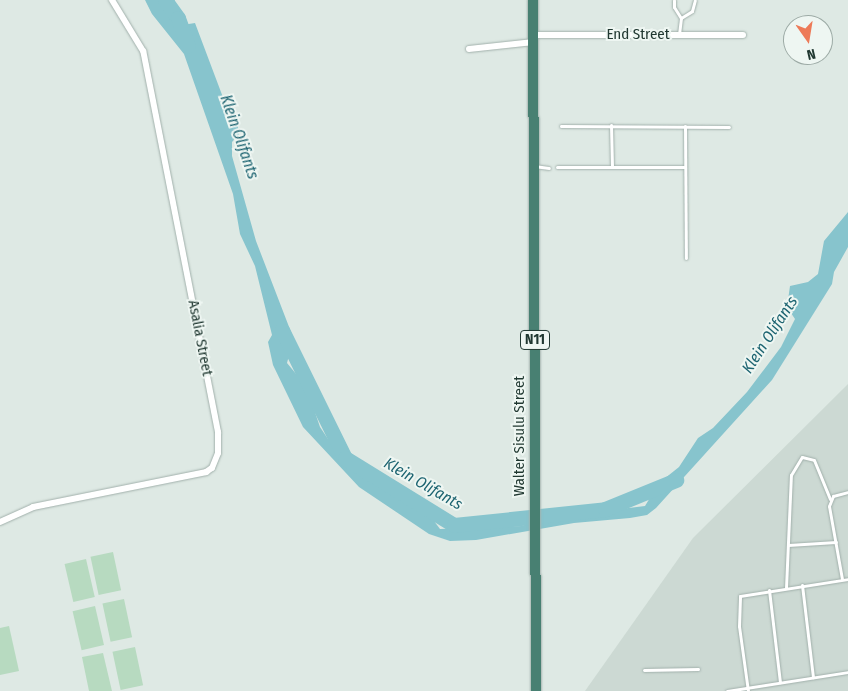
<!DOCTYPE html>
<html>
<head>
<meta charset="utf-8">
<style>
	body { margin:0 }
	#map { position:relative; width:848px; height:691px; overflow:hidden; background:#dee9e4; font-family:"Fira Sans Condensed",sans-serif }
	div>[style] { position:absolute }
	.built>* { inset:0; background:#ccd9d3 }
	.green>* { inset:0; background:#b7dac0; transform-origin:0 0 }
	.water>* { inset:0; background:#87c4cd }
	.river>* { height:15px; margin:-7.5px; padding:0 7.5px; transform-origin:7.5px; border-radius:7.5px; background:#87c4cd }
	.roads { filter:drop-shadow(0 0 1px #a1b0ab) drop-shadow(0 0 1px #a1b0ab) }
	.service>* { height:3px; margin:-1.5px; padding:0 1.5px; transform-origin:1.5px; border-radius:1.5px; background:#fff }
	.minor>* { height:6px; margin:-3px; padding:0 3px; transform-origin:3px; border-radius:3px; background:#fff }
	.trunk>* { height:10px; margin:-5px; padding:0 5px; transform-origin:5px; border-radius:5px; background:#488072 }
	span { translate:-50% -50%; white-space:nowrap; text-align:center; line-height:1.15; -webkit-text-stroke:4px #eef6f2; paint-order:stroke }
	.shield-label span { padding:1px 4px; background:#eef6f2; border:1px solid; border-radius:4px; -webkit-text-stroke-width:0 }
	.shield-label { font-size:14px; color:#203831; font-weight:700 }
	.street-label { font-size:15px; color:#203831 }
	.water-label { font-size:16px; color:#1d6471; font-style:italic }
	.north { position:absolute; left:783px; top:15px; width:50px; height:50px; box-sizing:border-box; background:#eef6f2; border:1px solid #9caaa5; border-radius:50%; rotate:167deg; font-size:14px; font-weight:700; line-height:20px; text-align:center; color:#203831 }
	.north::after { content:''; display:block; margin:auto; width:18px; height:22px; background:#ed7a58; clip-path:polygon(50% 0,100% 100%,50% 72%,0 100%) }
</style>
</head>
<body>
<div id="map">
	<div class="built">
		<div style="clip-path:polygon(848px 384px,848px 691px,585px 691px,693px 538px)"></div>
	</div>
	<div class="green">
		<div style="left:113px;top:552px;width:39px;height:23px;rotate:78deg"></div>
		<div style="left:86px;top:559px;width:39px;height:22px;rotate:77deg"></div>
		<div style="left:124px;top:599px;width:39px;height:22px;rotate:78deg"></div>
		<div style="left:95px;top:606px;width:40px;height:23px;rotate:77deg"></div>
		<div style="clip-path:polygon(9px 626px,19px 671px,0 675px,0 628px)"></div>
		<div style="left:135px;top:647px;width:39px;height:23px;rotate:78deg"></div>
		<div style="clip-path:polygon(103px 653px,112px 691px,89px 691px,82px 657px)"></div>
	</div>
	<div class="water">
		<div style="clip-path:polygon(145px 0,175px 0,168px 11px,176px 26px,195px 23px,230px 116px,237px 121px,239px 134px,232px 142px,232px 156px,256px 241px,291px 332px,293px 340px,287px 363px,306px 386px,320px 427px,328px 439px,345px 449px,362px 474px,434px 521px,440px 529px,522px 526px,539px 519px,645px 506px,659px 483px,679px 467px,698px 438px,713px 428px,747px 392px,781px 347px,795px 319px,787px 307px,790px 286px,808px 282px,818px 274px,824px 241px,848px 212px,848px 247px,834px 272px,832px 284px,772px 380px,656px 508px,647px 515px,630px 518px,574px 523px,476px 540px,450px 541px,429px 534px,359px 487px,303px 427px,273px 365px,268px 342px,272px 335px,255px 266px,240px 234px,233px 194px,184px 54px,152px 14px)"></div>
	</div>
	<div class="river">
		<div style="left:165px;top:0;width:22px;rotate:54deg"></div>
		<div style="left:178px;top:18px;width:29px;rotate:70deg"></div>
		<div style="left:282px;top:330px;width:143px;rotate:63.8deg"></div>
		<div style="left:345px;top:458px;width:128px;rotate:31.6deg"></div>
		<div style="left:454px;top:525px;width:152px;rotate:-6deg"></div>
		<div style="left:605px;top:509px;width:77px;rotate:-22.2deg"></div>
	</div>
	<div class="roads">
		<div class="service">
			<div style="left:674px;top:0;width:7px;rotate:90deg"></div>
			<div style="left:674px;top:7px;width:13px;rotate:58deg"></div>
			<div style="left:681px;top:18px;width:16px;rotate:97deg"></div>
			<div style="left:681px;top:18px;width:13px;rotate:-32deg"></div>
			<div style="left:692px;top:11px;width:11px;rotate:-75deg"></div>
			<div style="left:611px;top:125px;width:42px;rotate:88.6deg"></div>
			<div style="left:561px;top:126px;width:168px;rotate:0.3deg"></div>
			<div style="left:685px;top:126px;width:132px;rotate:89.6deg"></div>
			<div style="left:534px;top:166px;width:15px;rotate:8deg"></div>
			<div style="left:557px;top:167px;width:127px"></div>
			<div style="left:788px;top:545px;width:48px;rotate:-3.6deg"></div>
			<div style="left:842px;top:579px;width:74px;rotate:-100.1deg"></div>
			<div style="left:829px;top:506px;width:11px;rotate:-68deg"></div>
			<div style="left:833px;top:496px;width:16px;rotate:-15deg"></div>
			<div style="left:802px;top:585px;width:93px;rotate:83.2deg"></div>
			<div style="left:786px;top:588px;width:113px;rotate:-87.5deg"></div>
			<div style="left:791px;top:475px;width:21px;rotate:-59deg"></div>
			<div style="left:802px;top:457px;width:12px;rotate:14deg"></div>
			<div style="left:814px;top:460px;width:42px;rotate:67.7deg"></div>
			<div style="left:769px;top:590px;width:93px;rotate:83.2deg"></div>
			<div style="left:644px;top:670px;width:54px;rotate:-1.1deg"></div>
			<div style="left:727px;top:691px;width:122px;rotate:-8.9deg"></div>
			<div style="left:748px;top:691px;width:66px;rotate:-97.9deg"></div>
			<div style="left:739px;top:626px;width:30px;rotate:-88deg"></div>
			<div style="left:740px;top:596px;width:109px;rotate:-8.9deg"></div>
		</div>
		<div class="minor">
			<div style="left:534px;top:35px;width:209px"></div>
			<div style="left:469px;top:49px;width:65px;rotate:-6.1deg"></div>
			<div style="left:0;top:522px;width:36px;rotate:-24deg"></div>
			<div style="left:33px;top:507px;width:177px;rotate:-11.4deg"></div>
			<div style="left:206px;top:472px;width:7px;rotate:-34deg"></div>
			<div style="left:212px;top:468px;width:16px;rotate:-68deg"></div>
			<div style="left:218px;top:453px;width:21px;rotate:-90deg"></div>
			<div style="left:218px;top:432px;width:388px;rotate:-101.1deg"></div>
			<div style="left:143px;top:51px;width:60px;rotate:-121.3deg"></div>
		</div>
		<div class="trunk">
			<div style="left:533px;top:0;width:691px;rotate:89.75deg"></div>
		</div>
	</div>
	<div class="shield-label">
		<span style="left:535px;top:340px">N11</span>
	</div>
	<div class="street-label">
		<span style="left:638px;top:35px">End Street</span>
		<span style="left:200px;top:338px;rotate:79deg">Asalia Street</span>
		<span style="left:520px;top:436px;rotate:-90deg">Walter Sisulu Street</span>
	</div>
	<div class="water-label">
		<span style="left:239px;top:137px;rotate:71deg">Klein Olifants</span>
		<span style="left:770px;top:335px;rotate:-57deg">Klein Olifants</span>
		<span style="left:423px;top:484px;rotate:30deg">Klein Olifants</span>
	</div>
	<div class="north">N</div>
</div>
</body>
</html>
